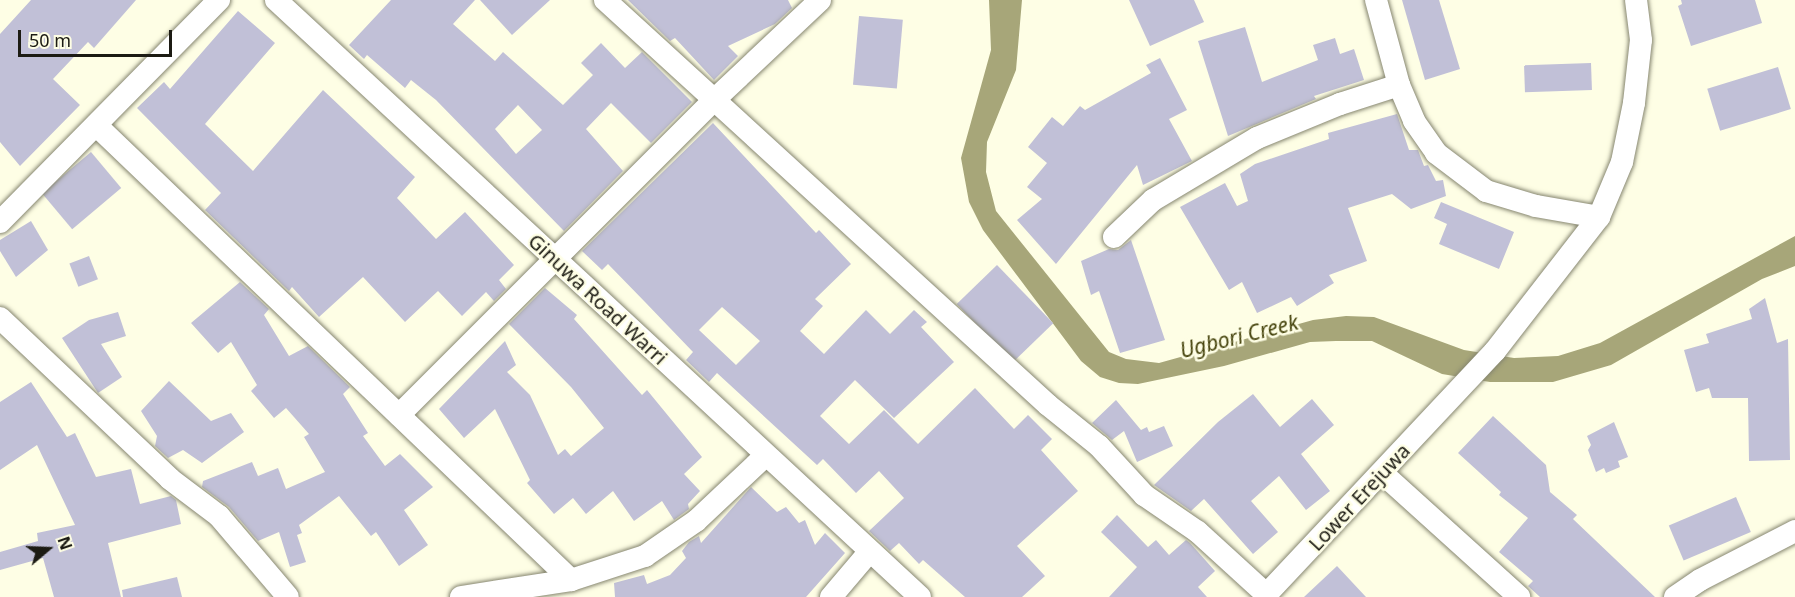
<!DOCTYPE html>
<html>
<head>
<meta charset="utf-8">
<style>
	body { margin:0 }
	#map { position:relative; width:1795px; height:597px; overflow:hidden; background:#fefee5; font-family:"Noto Sans",sans-serif }
	div>[style] { position:absolute }
	.water>* { inset:0; background:#a7a679 }
	.building>* { inset:0; background:#c1c0d7; transform-origin:0 0 }
	.roads { filter:drop-shadow(0 0 2px #868670) drop-shadow(0 0 2px #868670) }
	.minor>* { height:22px; margin:-11px; padding:0 11px; transform-origin:11px; border-radius:11px; background:#fff }
	span { translate:-50% -50%; white-space:nowrap; text-align:center; line-height:1.15; -webkit-text-stroke:5px #fefee5; paint-order:stroke }
	.street-label { font-size:20px; color:#1c1b13 }
	.water-label { font-size:21px; color:#47450e; font-style:italic }
	.north { position:absolute; left:18px; top:519px; width:60px; height:60px; -webkit-text-stroke:4px #fefee5; paint-order:stroke; rotate:71deg; font-size:16px; font-weight:700; line-height:24px; text-align:center; color:#1c1b13 }
	.north::after { content:''; display:block; margin:auto; width:21px; height:27px; background:#1c1b13; clip-path:polygon(50% 0,100% 100%,50% 72%,0 100%) }
	.scale { position:absolute; left:18px; top:30px; width:154px; height:27px; box-sizing:border-box; border:3px solid #1c1b13; border-top:0; padding-left:8px; font-size:18px; line-height:21px; white-space:nowrap; color:#1c1b13; -webkit-text-stroke:4px #fefee5; paint-order:stroke }
</style>
</head>
<body>
<div id="map">
	<div class="water">
		<div style="clip-path:polygon(989px 0,1022px 0,1016px 70px,987px 142px,986px 172px,996px 211px,1109px 352px,1126px 359px,1159px 363px,1313px 320px,1346px 316px,1374px 317px,1464px 350px,1514px 358px,1558px 356px,1600px 343px,1795px 236px,1795px 266px,1762px 279px,1611px 365px,1553px 382px,1490px 382px,1442px 374px,1372px 341px,1336px 341px,1310px 342px,1224px 366px,1138px 384px,1119px 383px,1100px 377px,1081px 361px,983px 230px,969px 202px,961px 158px,991px 50px)"></div>
	</div>
	<div class="building">
		<div style="clip-path:polygon(31px 0,136px 0,94px 48px,88px 42px,53px 79px,80px 105px,20px 166px,0 142px,0 34px)"></div>
		<div style="clip-path:polygon(evenodd,391px 0,475px 0,453px 24px,495px 61px,503px 52px,563px 105px,593px 75px,581px 63px,601px 43px,625px 68px,642px 52px,692px 102px,651px 143px,611px 103px,586px 129px,623px 171px,564px 231px,436px 100px,411px 80px,405px 88px,367px 55px,364px 59px,349px 45px,391px 0,518px 105px,542px 130px,516px 154px,495px 129px,518px 105px)"></div>
		<div style="clip-path:polygon(480px 0,550px 0,512px 35px)"></div>
		<div style="clip-path:polygon(628px 0,788px 0,792px 8px,775px 24px,728px 46px,738px 56px,714px 80px,675px 38px,670px 41px)"></div>
		<div style="clip-path:polygon(1129px 0,1194px 0,1204px 22px,1150px 46px)"></div>
		<div style="clip-path:polygon(1402px 0,1439px 0,1460px 69px,1425px 80px)"></div>
		<div style="clip-path:polygon(1681px 0,1755px 0,1762px 23px,1691px 46px,1678px 6px,1682px 4px)"></div>
		<div style="clip-path:polygon(238px 11px,275px 43px,205px 124px,253px 171px,323px 90px,415px 177px,397px 198px,436px 239px,465px 212px,514px 265px,499px 280px,506px 289px,494px 301px,486px 292px,462px 316px,438px 291px,405px 322px,363px 277px,319px 317px,292px 287px,289px 291px,205px 210px,221px 193px,137px 108px,164px 82px,170px 89px)"></div>
		<div style="left:859px;top:16px;width:44px;height:69px;rotate:5deg"></div>
		<div style="clip-path:polygon(1245px 27px,1262px 82px,1318px 60px,1313px 45px,1335px 38px,1340px 54px,1354px 49px,1364px 80px,1314px 96px,1316px 99px,1228px 136px,1198px 41px)"></div>
		<div style="clip-path:polygon(1160px 58px,1187px 110px,1169px 119px,1192px 161px,1143px 185px,1137px 165px,1056px 264px,1017px 220px,1042px 199px,1027px 187px,1047px 163px,1028px 147px,1052px 117px,1063px 126px,1080px 106px,1085px 110px,1151px 73px,1146px 65px)"></div>
		<div style="left:1591px;top:63px;width:27px;height:67px;rotate:88deg"></div>
		<div style="left:1778px;top:67px;width:44px;height:74px;rotate:73deg"></div>
		<div style="clip-path:polygon(1397px 114px,1409px 150px,1418px 150px,1424px 166px,1428px 165px,1436px 181px,1443px 180px,1446px 196px,1411px 209px,1392px 194px,1348px 208px,1367px 261px,1329px 275px,1334px 283px,1297px 306px,1291px 297px,1257px 313px,1242px 282px,1229px 290px,1180px 207px,1225px 183px,1237px 206px,1248px 201px,1240px 174px,1255px 164px,1329px 139px,1328px 133px)"></div>
		<div style="clip-path:polygon(evenodd,713px 123px,816px 233px,819px 230px,851px 264px,815px 299px,823px 306px,800px 331px,824px 354px,866px 310px,890px 334px,914px 310px,927px 322px,921px 327px,954px 362px,894px 418px,855px 380px,820px 416px,849px 444px,884px 410px,918px 444px,975px 388px,1014px 429px,1028px 415px,1052px 439px,1041px 450px,1078px 491px,1017px 546px,1045px 576px,1022px 597px,965px 597px,923px 560px,919px 564px,899px 543px,890px 551px,869px 531px,904px 498px,879px 471px,856px 493px,823px 459px,817px 465px,717px 373px,709px 382px,686px 360px,693px 352px,645px 302px,608px 264px,602px 270px,582px 251px,713px 123px,722px 307px,760px 341px,736px 365px,699px 330px,722px 307px)"></div>
		<div style="left:91px;top:152px;width:47px;height:64px;rotate:50deg"></div>
		<div style="clip-path:polygon(1441px 202px,1514px 232px,1499px 269px,1439px 244px,1447px 224px,1434px 218px)"></div>
		<div style="clip-path:polygon(31px 221px,48px 250px,16px 277px,0 251px,0 240px)"></div>
		<div style="clip-path:polygon(1131px 240px,1165px 340px,1120px 353px,1099px 291px,1091px 295px,1081px 261px,1109px 249px,1118px 250px)"></div>
		<div style="left:89px;top:256px;width:25px;height:21px;rotate:69deg"></div>
		<div style="left:997px;top:265px;width:81px;height:56px;rotate:46deg"></div>
		<div style="clip-path:polygon(240px 282px,269px 309px,264px 315px,289px 356px,308px 346px,350px 387px,343px 394px,368px 433px,363px 436px,385px 466px,400px 454px,433px 487px,404px 510px,428px 545px,399px 566px,376px 532px,371px 536px,339px 496px,299px 525px,302px 533px,297px 535px,306px 562px,290px 567px,279px 532px,258px 541px,229px 507px,202px 487px,203px 481px,252px 462px,258px 476px,278px 468px,286px 489px,325px 472px,304px 437px,309px 434px,286px 408px,274px 418px,251px 391px,257px 385px,231px 342px,218px 353px,191px 323px)"></div>
		<div style="clip-path:polygon(545px 288px,577px 315px,574px 319px,642px 395px,647px 390px,702px 457px,684px 474px,700px 491px,688px 504px,689px 509px,674px 520px,662px 501px,634px 521px,613px 491px,586px 514px,573px 498px,554px 514px,527px 483px,530px 480px,495px 409px,464px 438px,439px 409px,505px 341px,516px 365px,507px 372px,530px 395px,558px 455px,565px 449px,571px 456px,604px 428px,571px 387px,509px 324px)"></div>
		<div style="clip-path:polygon(1765px 298px,1777px 343px,1788px 339px,1790px 460px,1749px 461px,1748px 398px,1712px 398px,1709px 388px,1696px 392px,1684px 350px,1709px 343px,1706px 334px,1752px 319px,1749px 309px)"></div>
		<div style="clip-path:polygon(118px 312px,126px 336px,101px 344px,122px 377px,98px 393px,62px 338px,89px 320px)"></div>
		<div style="clip-path:polygon(169px 381px,211px 421px,231px 413px,244px 432px,202px 463px,183px 450px,168px 458px,155px 446px,157px 436px,141px 411px)"></div>
		<div style="clip-path:polygon(31px 382px,67px 437px,75px 433px,96px 477px,131px 469px,140px 504px,171px 496px,176px 500px,181px 524px,108px 543px,121px 597px,54px 597px,43px 558px,0 570px,0 552px,38px 541px,37px 533px,75px 525px,37px 445px,0 470px,0 402px)"></div>
		<div style="clip-path:polygon(1253px 394px,1280px 427px,1312px 399px,1334px 425px,1301px 454px,1330px 491px,1306px 510px,1279px 476px,1251px 501px,1278px 532px,1253px 554px,1204px 499px,1191px 511px,1154px 485px,1218px 422px)"></div>
		<div style="clip-path:polygon(1116px 400px,1141px 430px,1147px 427px,1149px 432px,1164px 426px,1173px 446px,1137px 462px,1124px 431px,1112px 440px,1092px 423px)"></div>
		<div style="clip-path:polygon(1493px 416px,1546px 465px,1550px 492px,1577px 515px,1573px 519px,1655px 597px,1540px 597px,1528px 586px,1533px 581px,1499px 552px,1528px 518px,1499px 495px,1501px 492px,1458px 453px)"></div>
		<div style="clip-path:polygon(1614px 422px,1628px 457px,1618px 461px,1620px 467px,1606px 473px,1604px 468px,1596px 472px,1588px 450px,1591px 445px,1587px 436px)"></div>
		<div style="clip-path:polygon(751px 487px,777px 512px,786px 507px,799px 523px,805px 520px,815px 545px,825px 533px,845px 553px,806px 597px,615px 597px,614px 583px,644px 575px,647px 584px,670px 575px,686px 558px,682px 551px,689px 542px,699px 536px,701px 543px)"></div>
		<div style="left:1736px;top:497px;width:38px;height:73px;rotate:67deg"></div>
		<div style="clip-path:polygon(1117px 515px,1148px 547px,1156px 540px,1169px 555px,1186px 540px,1190px 543px,1215px 571px,1198px 587px,1207px 597px,1109px 597px,1137px 567px,1101px 532px)"></div>
		<div style="clip-path:polygon(1337px 566px,1366px 597px,1304px 597px)"></div>
		<div style="clip-path:polygon(177px 577px,182px 597px,123px 597px,122px 590px)"></div>
	</div>
	<div class="roads">
		<div class="minor">
			<div style="left:276px;top:0;width:878px;rotate:42.83deg"></div>
			<div style="left:605px;top:0;width:600px;rotate:42.43deg"></div>
			<div style="left:1048px;top:405px;width:65px;rotate:38.8deg"></div>
			<div style="left:1099px;top:446px;width:67px;rotate:47.4deg"></div>
			<div style="left:1144px;top:495px;width:65px;rotate:34.4deg"></div>
			<div style="left:1198px;top:532px;width:93px;rotate:42.4deg"></div>
			<div style="left:1376px;top:0;width:88px;rotate:74.9deg"></div>
			<div style="left:1399px;top:85px;width:39px;rotate:67deg"></div>
			<div style="left:1414px;top:121px;width:39px;rotate:55deg"></div>
			<div style="left:1436px;top:153px;width:63px;rotate:37.2deg"></div>
			<div style="left:1486px;top:191px;width:52px;rotate:16.7deg"></div>
			<div style="left:1536px;top:206px;width:64px;rotate:9.9deg"></div>
			<div style="left:96px;top:125px;width:658px;rotate:43.77deg"></div>
			<div style="left:0;top:222px;width:312px;rotate:-45.4deg"></div>
			<div style="left:1114px;top:237px;width:54px;rotate:-43.5deg"></div>
			<div style="left:1153px;top:200px;width:121px;rotate:-30.8deg"></div>
			<div style="left:1257px;top:138px;width:90px;rotate:-22.3deg"></div>
			<div style="left:1340px;top:104px;width:62px;rotate:-17.9deg"></div>
			<div style="left:0;top:318px;width:234px;rotate:43.4deg"></div>
			<div style="left:170px;top:479px;width:61px;rotate:37.1deg"></div>
			<div style="left:219px;top:516px;width:106px;rotate:49.6deg"></div>
			<div style="left:399px;top:415px;width:444px;rotate:-45deg"></div>
			<div style="left:713px;top:101px;width:147px;rotate:-43.3deg"></div>
			<div style="left:1382px;top:473px;width:185px;rotate:42.1deg"></div>
			<div style="left:461px;top:597px;width:111px;rotate:-8.8deg"></div>
			<div style="left:571px;top:580px;width:78px;rotate:-18deg"></div>
			<div style="left:645px;top:556px;width:62px;rotate:-34.5deg"></div>
			<div style="left:696px;top:521px;width:96px;rotate:-43.3deg"></div>
			<div style="left:831px;top:597px;width:60px;rotate:-49.7deg"></div>
			<div style="left:1264px;top:597px;width:337px;rotate:-46.8deg"></div>
			<div style="left:1495px;top:351px;width:170px;rotate:-52.2deg"></div>
			<div style="left:1599px;top:217px;width:60px;rotate:-67.3deg"></div>
			<div style="left:1622px;top:162px;width:60px;rotate:-78.5deg"></div>
			<div style="left:1634px;top:103px;width:63px;rotate:-83.7deg"></div>
			<div style="left:1641px;top:40px;width:40px;rotate:-97.1deg"></div>
			<div style="left:1675px;top:597px;width:30px;rotate:-34deg"></div>
			<div style="left:1700px;top:580px;width:107px;rotate:-27.3deg"></div>
		</div>
	</div>
	<div class="street-label">
		<span style="left:598px;top:299px;rotate:43deg">Ginuwa Road Warri</span>
		<span style="left:1359px;top:497px;rotate:-47deg">Lower Erejuwa</span>
	</div>
	<div class="water-label">
		<span style="left:1239px;top:336px;rotate:-14deg">Ugbori Creek</span>
	</div>
	<div class="north">N</div>
	<div class="scale">50 m</div>
</div>
</body>
</html>
